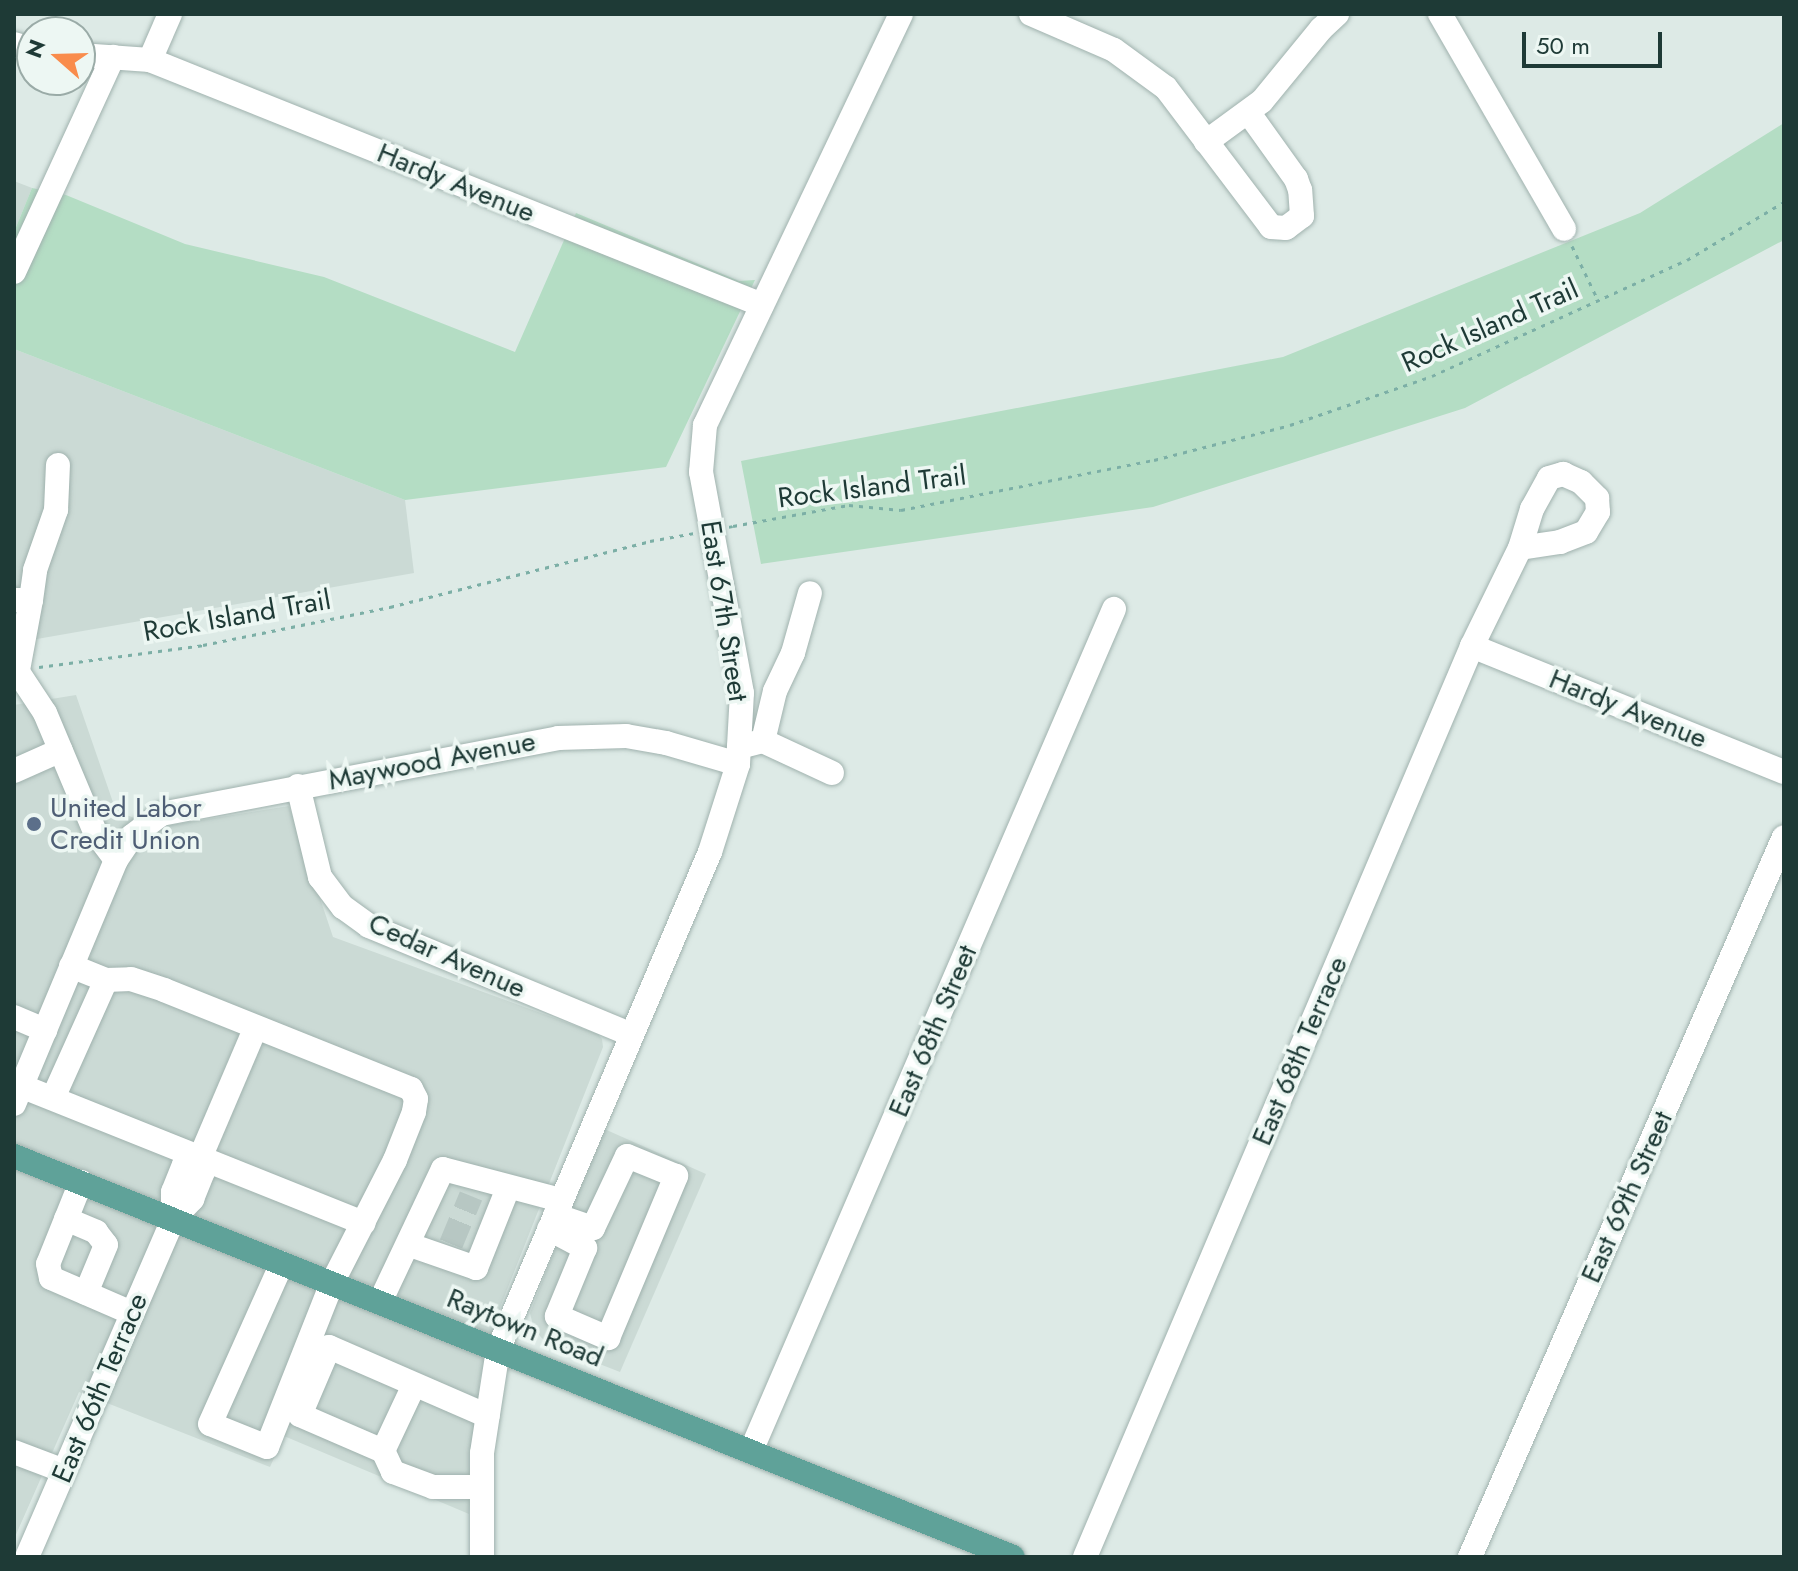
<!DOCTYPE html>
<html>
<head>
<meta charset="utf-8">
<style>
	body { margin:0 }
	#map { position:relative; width:1798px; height:1571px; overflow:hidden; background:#ddeae6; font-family:Jost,sans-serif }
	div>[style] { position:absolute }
	.built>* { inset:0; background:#cbdad5 }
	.green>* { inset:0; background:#b4ddc4 }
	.minor-tunnel>* { height:24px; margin-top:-12px; transform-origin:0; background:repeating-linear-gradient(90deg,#b7c7c3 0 24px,transparent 0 36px) }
	.path>* { height:3px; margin-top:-1.5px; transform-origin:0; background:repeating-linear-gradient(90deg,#7cafa6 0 4px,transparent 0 10px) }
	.roads { filter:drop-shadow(0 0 2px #a0b2ae) drop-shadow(0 0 2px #a0b2ae) }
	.minor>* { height:24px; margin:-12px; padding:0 12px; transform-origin:12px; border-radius:12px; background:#fff }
	.major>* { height:24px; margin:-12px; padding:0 12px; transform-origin:12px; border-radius:12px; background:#5fa299 }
	.path-bridge>* { height:3px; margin-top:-1.5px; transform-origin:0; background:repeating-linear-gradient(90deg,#7cafa6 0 4px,transparent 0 10px) }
	.dots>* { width:22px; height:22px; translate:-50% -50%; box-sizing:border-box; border:4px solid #edf7f3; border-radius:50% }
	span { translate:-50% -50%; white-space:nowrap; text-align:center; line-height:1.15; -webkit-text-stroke:7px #edf7f3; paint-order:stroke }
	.street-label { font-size:28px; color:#1e3a36 }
	.service-label { font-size:28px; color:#4e5e75 }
	.left { translate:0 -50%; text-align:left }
	.frame { position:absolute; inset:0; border:16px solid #1e3a36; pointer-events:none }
	.north { position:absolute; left:16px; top:16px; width:80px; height:80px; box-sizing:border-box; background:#edf7f3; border:2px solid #9aaba7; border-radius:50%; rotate:290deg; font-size:22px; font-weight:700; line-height:32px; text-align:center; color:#1e3a36 }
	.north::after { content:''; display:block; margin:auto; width:28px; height:36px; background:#f98c4c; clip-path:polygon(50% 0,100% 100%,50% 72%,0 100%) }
	.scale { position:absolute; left:1522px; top:32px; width:140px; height:36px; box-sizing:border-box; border:4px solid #1e3a36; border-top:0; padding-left:10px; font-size:24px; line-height:28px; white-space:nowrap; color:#1e3a36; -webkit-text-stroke:6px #edf7f3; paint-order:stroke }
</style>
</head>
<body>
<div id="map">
	<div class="built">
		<div style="clip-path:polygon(14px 181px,32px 188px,14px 232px)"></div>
		<div style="clip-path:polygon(14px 349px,405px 500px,414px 573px,14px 643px)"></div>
		<div style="clip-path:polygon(76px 695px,116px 811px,158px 827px,289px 806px,333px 937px,598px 1034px,602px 1039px,603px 1047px,501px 1305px,480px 1379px,469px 1514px,284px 1436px,270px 1467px,79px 1392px,14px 1539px,14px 705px)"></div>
		<div style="clip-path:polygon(602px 1128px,706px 1174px,620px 1372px,546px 1343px,534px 1329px,530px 1313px)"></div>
	</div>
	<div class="green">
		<div style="clip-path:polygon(1784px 123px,1784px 240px,1465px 408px,1153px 507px,761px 564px,741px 461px,1283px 357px,1640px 213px)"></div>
		<div style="clip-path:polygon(32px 188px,66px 195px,185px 244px,324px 277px,515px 352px,576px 213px,739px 281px,755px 280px,666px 467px,405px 500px,14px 349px,14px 232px)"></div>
	</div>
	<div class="minor-tunnel">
		<div style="left:451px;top:1244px;width:52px;rotate:-67.4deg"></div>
	</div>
	<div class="path">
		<div style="left:1572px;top:246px;width:60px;rotate:64.3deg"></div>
		<div style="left:733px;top:526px;width:118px;rotate:-10.3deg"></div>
		<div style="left:849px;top:505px;width:52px;rotate:5.5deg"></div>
		<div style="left:901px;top:510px;width:258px;rotate:-11.2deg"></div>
		<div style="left:1154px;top:460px;width:140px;rotate:-14.4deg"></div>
		<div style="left:1290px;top:425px;width:150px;rotate:-19deg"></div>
		<div style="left:1432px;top:376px;width:280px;rotate:-24.5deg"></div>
		<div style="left:1687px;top:260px;width:113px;rotate:-30.9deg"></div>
		<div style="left:39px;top:667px;width:165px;rotate:-7.6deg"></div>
		<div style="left:203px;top:645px;width:191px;rotate:-11.5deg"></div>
		<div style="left:390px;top:607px;width:268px;rotate:-14.2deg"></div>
	</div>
	<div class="roads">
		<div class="minor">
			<div style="left:1031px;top:14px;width:90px;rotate:23.4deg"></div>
			<div style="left:1114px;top:50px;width:64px;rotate:36.2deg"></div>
			<div style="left:1166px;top:88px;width:174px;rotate:52.9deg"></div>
			<div style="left:1271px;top:227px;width:15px;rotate:4deg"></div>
			<div style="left:1286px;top:228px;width:20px;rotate:-37deg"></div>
			<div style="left:1302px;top:216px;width:26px;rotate:-94deg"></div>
			<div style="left:1300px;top:190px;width:12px;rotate:-110deg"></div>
			<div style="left:1296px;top:179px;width:82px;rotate:-125.6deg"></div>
			<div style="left:1440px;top:14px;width:248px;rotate:60deg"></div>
			<div style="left:14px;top:44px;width:19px;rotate:16deg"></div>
			<div style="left:80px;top:55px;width:70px;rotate:4.1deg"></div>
			<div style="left:150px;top:60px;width:659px;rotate:21.82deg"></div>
			<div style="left:150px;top:60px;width:50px;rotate:-66.5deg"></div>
			<div style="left:1206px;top:142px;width:69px;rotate:-36.2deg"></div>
			<div style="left:1262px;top:101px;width:93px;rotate:-50.7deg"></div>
			<div style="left:1321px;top:29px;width:22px;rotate:-43deg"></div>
			<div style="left:14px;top:272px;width:237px;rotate:-65.3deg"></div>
			<div style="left:14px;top:600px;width:17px"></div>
			<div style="left:31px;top:600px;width:30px;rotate:-82deg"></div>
			<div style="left:35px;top:570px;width:64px;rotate:-70.7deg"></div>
			<div style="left:56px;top:510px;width:45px;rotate:-87.5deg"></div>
			<div style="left:1472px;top:646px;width:336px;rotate:22deg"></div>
			<div style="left:14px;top:666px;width:56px;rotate:56.6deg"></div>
			<div style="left:45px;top:713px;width:129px;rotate:67.2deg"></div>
			<div style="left:95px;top:832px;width:35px;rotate:53deg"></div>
			<div style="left:18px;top:670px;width:71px;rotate:-79.5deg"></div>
			<div style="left:763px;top:741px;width:76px;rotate:24.9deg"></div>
			<div style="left:739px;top:747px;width:25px;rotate:-14deg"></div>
			<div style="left:763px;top:741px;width:51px;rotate:-76.5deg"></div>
			<div style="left:775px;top:691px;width:42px;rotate:-64.7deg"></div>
			<div style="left:793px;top:653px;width:62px;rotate:-74.2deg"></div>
			<div style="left:14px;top:771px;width:51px;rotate:-24.1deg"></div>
			<div style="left:298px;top:786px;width:94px;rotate:76.4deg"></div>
			<div style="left:320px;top:877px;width:38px;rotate:53deg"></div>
			<div style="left:343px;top:907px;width:32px;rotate:36deg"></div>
			<div style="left:369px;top:926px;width:282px;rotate:22.5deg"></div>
			<div style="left:71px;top:966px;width:38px;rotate:22deg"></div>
			<div style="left:106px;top:980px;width:25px;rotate:-2deg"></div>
			<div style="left:131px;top:979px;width:35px;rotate:18deg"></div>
			<div style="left:164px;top:990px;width:266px;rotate:21.8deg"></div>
			<div style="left:411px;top:1089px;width:11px;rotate:63deg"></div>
			<div style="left:416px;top:1099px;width:13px;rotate:99deg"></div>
			<div style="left:414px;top:1112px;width:52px;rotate:111.6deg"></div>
			<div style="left:395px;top:1160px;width:138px;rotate:117.1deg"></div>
			<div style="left:332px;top:1283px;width:176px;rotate:111.6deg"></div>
			<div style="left:267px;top:1447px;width:61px;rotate:-158deg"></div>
			<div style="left:210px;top:1424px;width:176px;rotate:-65.9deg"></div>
			<div style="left:14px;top:1017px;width:34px;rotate:23deg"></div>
			<div style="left:21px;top:1086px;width:369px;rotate:21.8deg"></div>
			<div style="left:53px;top:1098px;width:129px;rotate:-65.8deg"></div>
			<div style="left:14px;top:1104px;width:264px;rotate:-67.3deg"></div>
			<div style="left:116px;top:860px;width:29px;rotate:-56deg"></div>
			<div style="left:132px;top:836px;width:36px;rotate:-37deg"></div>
			<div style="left:161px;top:814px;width:404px;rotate:-10.8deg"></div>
			<div style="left:558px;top:738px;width:68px;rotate:-1.7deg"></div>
			<div style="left:626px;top:736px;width:41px;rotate:9.9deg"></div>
			<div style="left:666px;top:743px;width:75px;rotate:16.3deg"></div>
			<div style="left:81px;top:1182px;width:88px;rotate:111.9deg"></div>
			<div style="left:48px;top:1264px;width:14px;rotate:78deg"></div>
			<div style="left:51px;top:1278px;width:88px;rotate:23.4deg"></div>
			<div style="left:66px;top:1219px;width:33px;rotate:23deg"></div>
			<div style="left:96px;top:1232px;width:16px;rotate:52deg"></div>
			<div style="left:106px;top:1245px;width:52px;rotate:112.6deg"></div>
			<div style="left:173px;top:1219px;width:27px;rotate:-90deg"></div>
			<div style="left:173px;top:1192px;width:29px;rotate:-68deg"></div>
			<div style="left:184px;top:1165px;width:17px;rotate:-24deg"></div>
			<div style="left:549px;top:1229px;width:41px;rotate:27.8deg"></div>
			<div style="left:585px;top:1248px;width:74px;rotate:112.4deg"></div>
			<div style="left:557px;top:1316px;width:56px;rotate:23.3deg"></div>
			<div style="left:608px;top:1338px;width:176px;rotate:-67.2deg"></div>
			<div style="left:676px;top:1176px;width:53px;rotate:-157.8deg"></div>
			<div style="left:627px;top:1156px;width:80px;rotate:115.3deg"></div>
			<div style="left:593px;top:1228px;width:40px;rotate:-161.1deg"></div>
			<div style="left:410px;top:1245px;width:70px;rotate:19.2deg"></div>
			<div style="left:476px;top:1268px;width:86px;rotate:-68.2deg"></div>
			<div style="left:380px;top:1302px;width:147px;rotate:-64.7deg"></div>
			<div style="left:443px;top:1169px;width:121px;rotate:14.8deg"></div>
			<div style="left:383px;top:1451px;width:73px;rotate:-64.8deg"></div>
			<div style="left:751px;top:1451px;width:917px;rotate:-66.68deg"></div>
			<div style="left:14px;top:1452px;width:53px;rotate:20.8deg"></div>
			<div style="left:481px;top:1487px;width:48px;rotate:180deg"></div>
			<div style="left:433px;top:1487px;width:43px;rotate:-159.4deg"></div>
			<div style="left:393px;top:1472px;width:23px;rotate:-115deg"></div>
			<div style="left:383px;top:1451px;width:90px;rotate:-156.6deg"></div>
			<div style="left:300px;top:1415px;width:74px;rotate:-66.9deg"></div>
			<div style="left:329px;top:1347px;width:173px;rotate:23.5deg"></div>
			<div style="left:27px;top:1557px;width:368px;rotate:-66.6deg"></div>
			<div style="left:173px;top:1219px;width:28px;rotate:-46deg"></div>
			<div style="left:192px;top:1199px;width:31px;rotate:-68deg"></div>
			<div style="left:204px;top:1170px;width:13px;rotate:-108deg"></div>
			<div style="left:200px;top:1158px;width:142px;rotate:-66.9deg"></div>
			<div style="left:482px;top:1557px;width:104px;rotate:-90deg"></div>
			<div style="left:482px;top:1453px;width:104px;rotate:-81.2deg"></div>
			<div style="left:498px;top:1350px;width:541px;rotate:-66.94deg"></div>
			<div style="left:710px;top:852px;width:92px;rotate:-72.3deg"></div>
			<div style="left:738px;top:764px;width:71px;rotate:-86.8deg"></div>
			<div style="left:742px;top:693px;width:225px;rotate:-100.5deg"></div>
			<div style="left:701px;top:472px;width:47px;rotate:-85.1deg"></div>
			<div style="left:705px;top:425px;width:455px;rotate:-64.5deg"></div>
			<div style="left:1085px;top:1557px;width:990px;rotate:-66.98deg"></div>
			<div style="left:1472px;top:646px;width:109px;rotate:-63.9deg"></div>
			<div style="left:1520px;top:548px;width:41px;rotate:-72.9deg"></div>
			<div style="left:1532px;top:509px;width:35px;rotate:-61deg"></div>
			<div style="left:1549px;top:478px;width:15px;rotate:-16deg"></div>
			<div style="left:1563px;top:474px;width:20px;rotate:24deg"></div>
			<div style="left:1581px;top:482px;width:23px;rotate:45deg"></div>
			<div style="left:1597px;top:498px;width:14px;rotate:86deg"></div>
			<div style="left:1598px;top:512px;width:23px;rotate:121deg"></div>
			<div style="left:1586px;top:532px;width:28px;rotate:159deg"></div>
			<div style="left:1560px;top:542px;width:40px;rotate:171.5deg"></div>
			<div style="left:1470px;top:1557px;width:785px;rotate:-66.44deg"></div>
		</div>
		<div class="major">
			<div style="left:14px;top:1156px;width:1076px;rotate:21.87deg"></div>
		</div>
	</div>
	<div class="path-bridge">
		<div style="left:650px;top:541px;width:84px;rotate:-10.2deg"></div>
	</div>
	<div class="dots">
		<div style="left:34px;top:824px;background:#5c6f8a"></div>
	</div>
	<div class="street-label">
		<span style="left:456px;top:183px;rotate:22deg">Hardy Avenue</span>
		<span style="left:1490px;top:326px;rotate:-24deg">Rock Island Trail</span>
		<span style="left:872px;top:487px;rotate:-7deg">Rock Island Trail</span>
		<span style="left:724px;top:611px;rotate:81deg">East 67th Street</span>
		<span style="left:237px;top:616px;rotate:-10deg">Rock Island Trail</span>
		<span style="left:1628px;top:709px;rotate:22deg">Hardy Avenue</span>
		<span style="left:432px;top:761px;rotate:-11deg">Maywood Avenue</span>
		<span style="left:447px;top:956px;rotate:24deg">Cedar Avenue</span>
		<span style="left:933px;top:1031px;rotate:-67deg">East 68th Street</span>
		<span style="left:1300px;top:1051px;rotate:-67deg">East 68th Terrace</span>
		<span style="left:1627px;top:1197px;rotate:-66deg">East 69th Street</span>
		<span style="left:525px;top:1328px;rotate:22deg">Raytown Road</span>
		<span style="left:100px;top:1388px;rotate:-67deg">East 66th Terrace</span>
	</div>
	<div class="service-label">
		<span class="left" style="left:50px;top:824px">United Labor<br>Credit Union</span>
	</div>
	<div class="frame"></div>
	<div class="north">N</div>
	<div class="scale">50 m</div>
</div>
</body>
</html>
